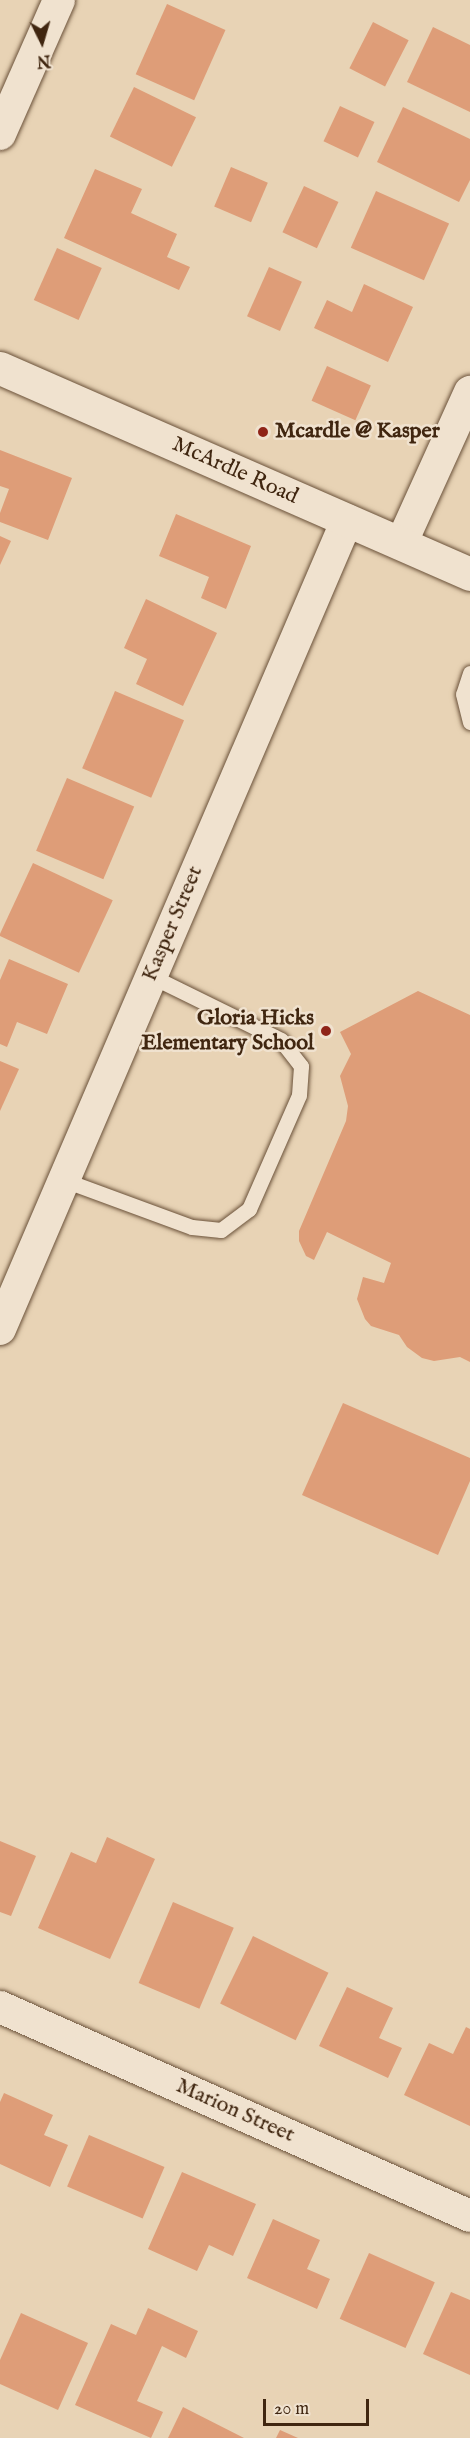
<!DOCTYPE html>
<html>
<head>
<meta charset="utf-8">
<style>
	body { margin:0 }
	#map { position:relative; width:470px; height:2438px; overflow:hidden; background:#e8d3b5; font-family:"IM FELL English",serif }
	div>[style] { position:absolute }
	.building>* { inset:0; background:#de9d78; transform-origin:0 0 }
	.roads { filter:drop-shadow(0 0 2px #6a5139) drop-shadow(0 0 2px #6a5139) }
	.service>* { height:15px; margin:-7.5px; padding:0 7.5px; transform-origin:7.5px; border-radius:7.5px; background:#f0e2cf }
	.minor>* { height:32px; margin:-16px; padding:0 16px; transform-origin:16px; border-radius:16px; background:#f0e2cf }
	.secondary>* { height:33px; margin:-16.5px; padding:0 16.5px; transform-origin:16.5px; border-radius:16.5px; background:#f0e2cf }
	.dots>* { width:16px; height:16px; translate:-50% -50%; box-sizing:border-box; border:3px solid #f0e2cf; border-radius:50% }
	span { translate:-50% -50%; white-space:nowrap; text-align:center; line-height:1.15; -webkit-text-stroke:5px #f0e2cf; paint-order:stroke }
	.poi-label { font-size:22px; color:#402610; font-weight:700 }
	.left { translate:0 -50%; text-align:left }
	.right { translate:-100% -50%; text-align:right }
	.street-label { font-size:22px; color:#402610 }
	.north { position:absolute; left:12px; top:12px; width:60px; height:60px; -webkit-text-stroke:4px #f0e2cf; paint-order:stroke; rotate:175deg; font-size:16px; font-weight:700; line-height:24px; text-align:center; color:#402610 }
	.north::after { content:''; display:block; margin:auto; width:21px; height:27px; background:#402610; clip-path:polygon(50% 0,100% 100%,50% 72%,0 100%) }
	.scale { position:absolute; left:263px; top:2399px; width:106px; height:27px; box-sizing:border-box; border:3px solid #402610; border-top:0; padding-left:8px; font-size:18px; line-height:21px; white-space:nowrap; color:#402610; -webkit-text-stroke:4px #f0e2cf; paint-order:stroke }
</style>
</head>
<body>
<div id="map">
	<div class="building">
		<div style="left:167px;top:4px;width:64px;height:77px;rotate:24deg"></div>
		<div style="left:373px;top:22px;width:40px;height:52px;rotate:27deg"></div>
		<div style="clip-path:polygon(433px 27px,470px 45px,470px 112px,407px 82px)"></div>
		<div style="left:134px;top:87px;width:69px;height:55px;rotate:26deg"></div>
		<div style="left:340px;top:106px;width:38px;height:39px;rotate:25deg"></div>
		<div style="clip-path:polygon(403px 107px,470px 139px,470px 180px,459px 202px,377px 162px)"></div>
		<div style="left:231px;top:167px;width:40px;height:43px;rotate:23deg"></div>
		<div style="clip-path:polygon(95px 169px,142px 189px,131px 213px,177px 234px,167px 257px,190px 267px,179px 290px,64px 238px)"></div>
		<div style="left:304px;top:186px;width:38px;height:51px;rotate:25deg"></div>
		<div style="left:376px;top:191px;width:80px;height:62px;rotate:24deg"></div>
		<div style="left:57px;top:248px;width:49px;height:57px;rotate:24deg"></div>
		<div style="left:269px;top:267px;width:36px;height:54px;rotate:24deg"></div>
		<div style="clip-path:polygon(364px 284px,413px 307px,388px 362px,314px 328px,327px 300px,352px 312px)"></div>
		<div style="left:327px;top:366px;width:48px;height:38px;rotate:24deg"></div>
		<div style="clip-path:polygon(0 450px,72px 478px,48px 540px,0 522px,0 513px,9px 489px,0 486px)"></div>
		<div style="clip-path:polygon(176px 514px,251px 546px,226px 609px,201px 598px,209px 577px,159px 556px)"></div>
		<div style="clip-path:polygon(0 536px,11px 541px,0 565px)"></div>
		<div style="clip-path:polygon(146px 599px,217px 633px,183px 706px,136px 684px,147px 659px,124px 648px)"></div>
		<div style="left:115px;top:691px;width:75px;height:84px;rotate:23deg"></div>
		<div style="left:67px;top:778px;width:73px;height:79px;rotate:23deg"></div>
		<div style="left:33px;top:863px;width:88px;height:80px;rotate:25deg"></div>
		<div style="clip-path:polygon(9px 959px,68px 984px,47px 1034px,17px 1022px,7px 1047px,0 1044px,0 980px)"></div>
		<div style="clip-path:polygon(418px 991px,470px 1015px,470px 1362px,460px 1357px,434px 1361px,422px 1358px,407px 1347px,399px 1335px,371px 1326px,365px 1319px,357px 1299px,363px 1277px,384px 1283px,391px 1263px,327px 1232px,314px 1260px,306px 1256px,299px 1241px,299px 1231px,346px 1121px,348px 1106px,340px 1076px,351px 1054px,340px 1032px)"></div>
		<div style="clip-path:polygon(0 1061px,19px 1069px,0 1111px)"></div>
		<div style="clip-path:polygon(343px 1403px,470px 1458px,470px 1481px,438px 1555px,302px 1495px)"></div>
		<div style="clip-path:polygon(107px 1837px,155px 1859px,110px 1959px,38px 1928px,71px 1852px,96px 1863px)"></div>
		<div style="clip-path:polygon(0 1841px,36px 1856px,11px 1916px,0 1912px)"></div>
		<div style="left:173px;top:1902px;width:66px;height:88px;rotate:23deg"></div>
		<div style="left:253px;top:1936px;width:84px;height:75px;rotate:26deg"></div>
		<div style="clip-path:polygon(347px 1987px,393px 2008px,379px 2038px,402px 2048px,388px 2078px,319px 2046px)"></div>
		<div style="clip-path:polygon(466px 2027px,470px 2029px,470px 2126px,404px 2095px,429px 2043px,453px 2054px)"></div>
		<div style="clip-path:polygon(4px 2093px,53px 2115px,44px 2135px,68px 2145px,50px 2187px,0 2164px,0 2102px)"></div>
		<div style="left:89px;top:2135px;width:82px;height:56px;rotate:23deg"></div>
		<div style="clip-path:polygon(182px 2172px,256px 2204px,233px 2256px,209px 2245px,197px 2271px,148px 2249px)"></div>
		<div style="clip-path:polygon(273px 2219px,320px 2240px,307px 2269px,330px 2279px,317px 2309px,247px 2278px)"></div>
		<div style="left:369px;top:2253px;width:72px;height:72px;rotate:24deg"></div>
		<div style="clip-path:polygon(451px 2292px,470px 2300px,470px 2375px,423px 2354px)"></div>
		<div style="clip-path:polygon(148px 2308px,198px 2331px,186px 2358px,162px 2346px,137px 2401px,163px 2412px,151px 2438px,75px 2405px,111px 2324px,136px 2335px)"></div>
		<div style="clip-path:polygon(21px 2313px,88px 2343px,58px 2410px,0 2384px,0 2360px)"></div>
		<div style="clip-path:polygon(183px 2407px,244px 2438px,168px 2438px)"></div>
		<div style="clip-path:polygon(280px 2430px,298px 2438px,276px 2438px)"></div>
	</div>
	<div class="roads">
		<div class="service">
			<div style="left:470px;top:673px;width:22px;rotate:108deg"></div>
			<div style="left:463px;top:694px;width:29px;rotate:76deg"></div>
			<div style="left:64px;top:1180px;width:136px;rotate:20.2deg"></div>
			<div style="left:192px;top:1227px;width:29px;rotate:6deg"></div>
			<div style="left:221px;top:1230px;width:35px;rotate:-37deg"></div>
			<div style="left:249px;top:1209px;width:124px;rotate:-66.3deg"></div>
			<div style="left:299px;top:1095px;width:29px;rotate:-86deg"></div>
			<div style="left:301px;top:1066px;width:33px;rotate:-128deg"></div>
			<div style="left:281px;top:1040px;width:145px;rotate:-153.8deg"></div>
		</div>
		<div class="minor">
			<div style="left:0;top:134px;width:146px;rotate:-66.2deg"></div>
			<div style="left:401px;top:544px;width:167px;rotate:-65.6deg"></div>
			<div style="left:0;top:1329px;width:880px;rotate:-66.78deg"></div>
			<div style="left:0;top:2007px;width:514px;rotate:23.97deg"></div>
		</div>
		<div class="secondary">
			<div style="left:0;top:368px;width:513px;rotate:23.67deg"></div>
		</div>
	</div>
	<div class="dots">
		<div style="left:263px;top:432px;background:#8f2418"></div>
		<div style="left:326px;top:1031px;background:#8f2418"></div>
	</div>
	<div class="poi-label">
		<span class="left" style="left:275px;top:432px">Mcardle @ Kasper</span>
		<span class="right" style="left:314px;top:1031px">Gloria Hicks<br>Elementary School</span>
	</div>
	<div class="street-label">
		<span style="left:235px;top:471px;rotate:24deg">McArdle Road</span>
		<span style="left:173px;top:924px;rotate:-67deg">Kasper Street</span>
		<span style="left:235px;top:2111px;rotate:24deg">Marion Street</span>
	</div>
	<div class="north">N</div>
	<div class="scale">20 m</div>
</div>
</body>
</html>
